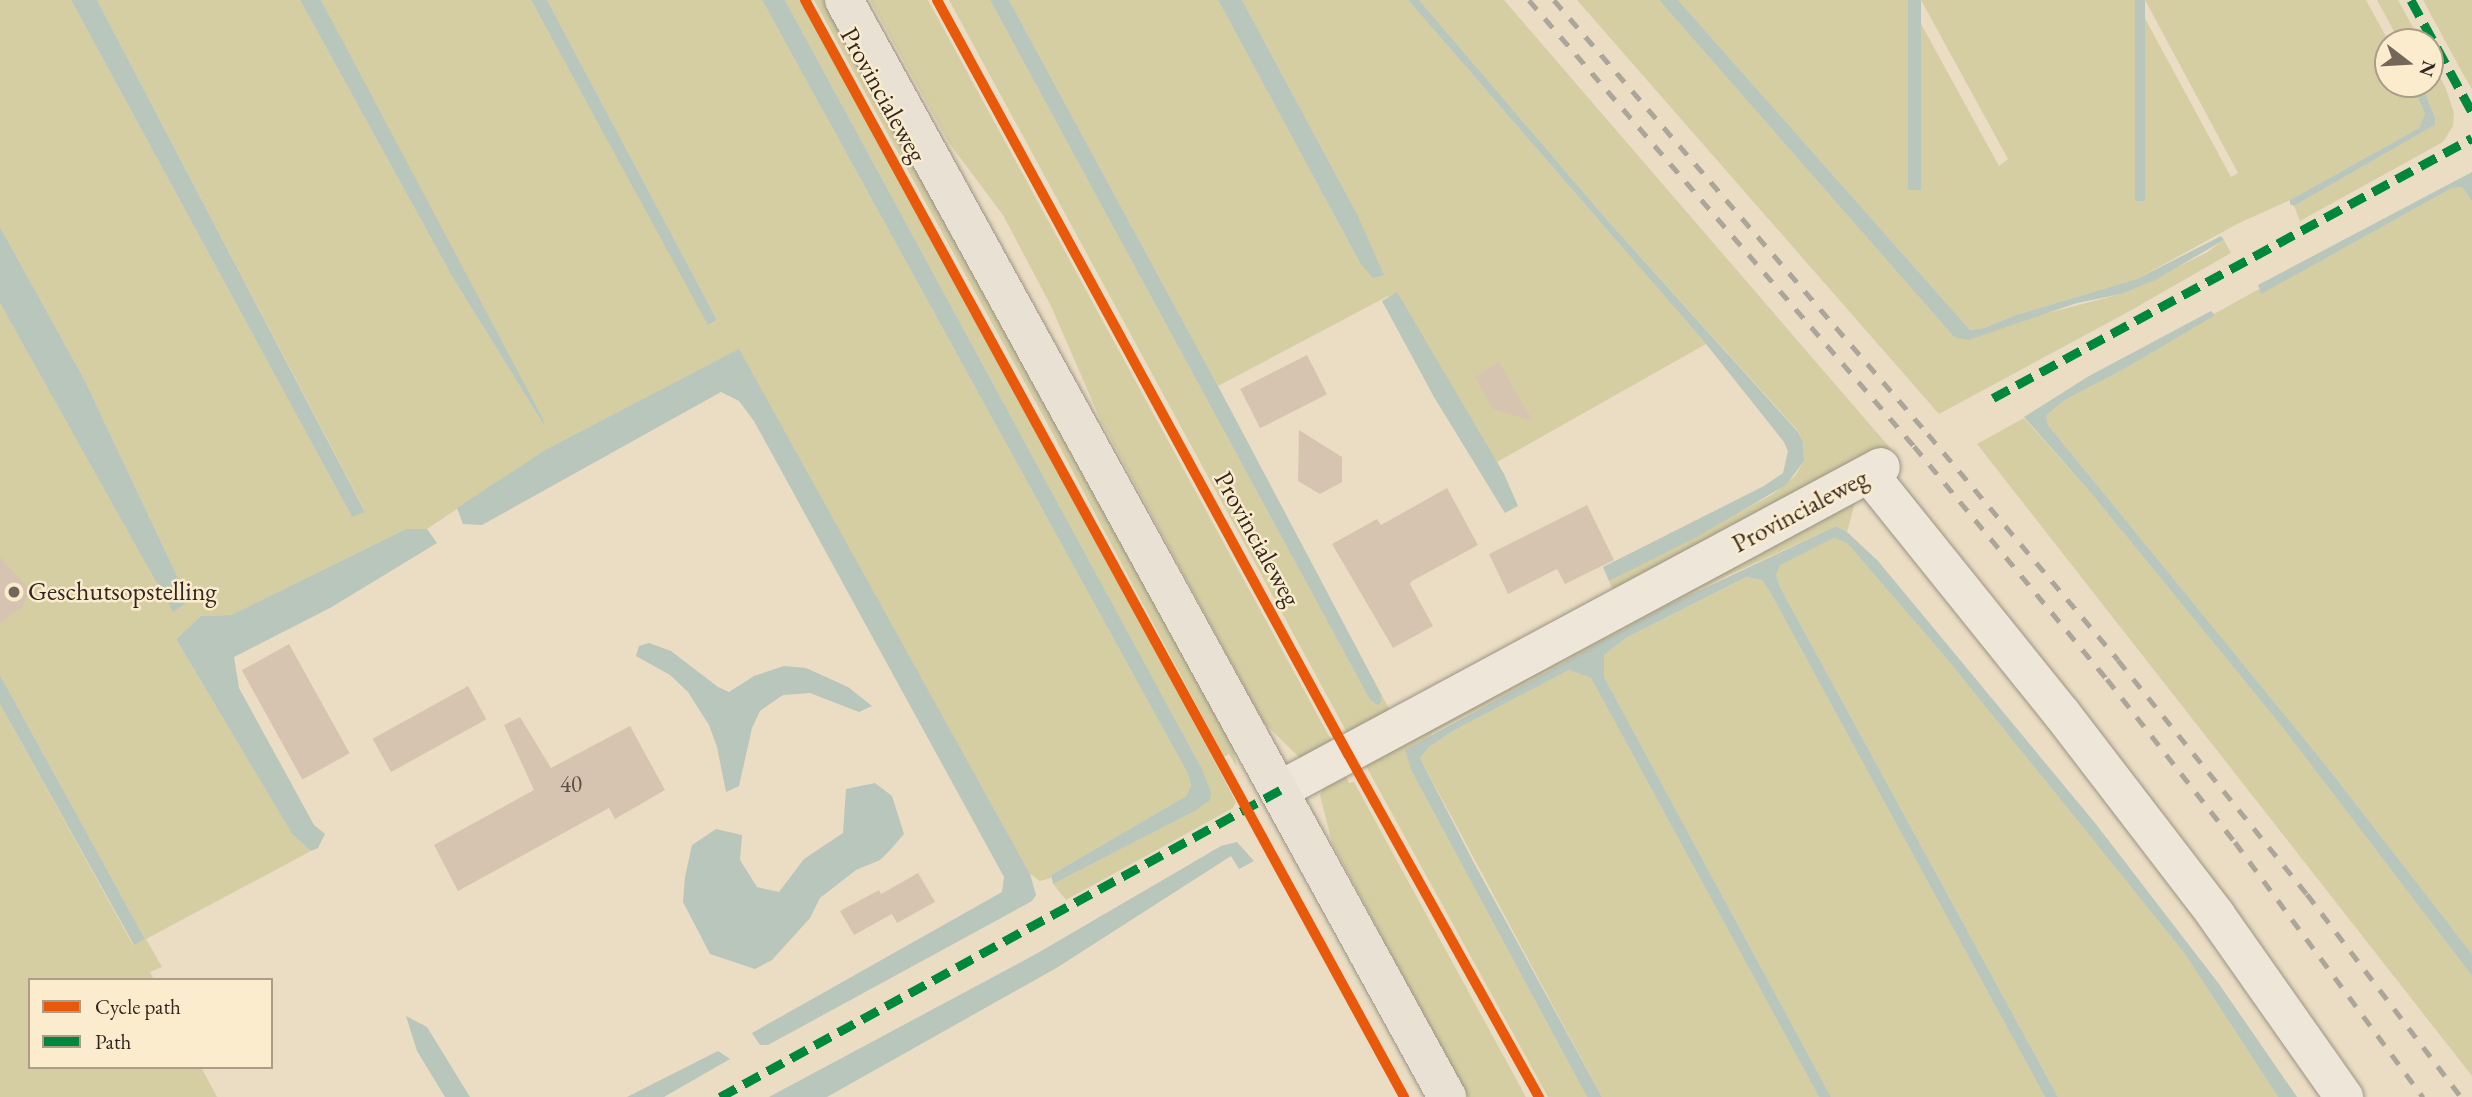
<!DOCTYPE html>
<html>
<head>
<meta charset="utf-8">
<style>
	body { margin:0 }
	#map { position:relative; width:2472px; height:1097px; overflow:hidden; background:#ebddc3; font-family:"EB Garamond",serif }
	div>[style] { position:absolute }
	.green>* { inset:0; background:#d5cea3 }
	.water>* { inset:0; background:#b8c6bb; transform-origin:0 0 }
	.building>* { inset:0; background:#d6c4b1; transform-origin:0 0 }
	.roads { filter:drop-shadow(0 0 2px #9b9283) drop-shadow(0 0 2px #9b9283) }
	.minor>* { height:38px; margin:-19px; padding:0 19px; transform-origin:19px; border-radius:19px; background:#ede6d9 }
	.major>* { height:38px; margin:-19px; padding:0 19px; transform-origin:19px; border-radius:19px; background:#e9e1d3 }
	.rail>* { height:5px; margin-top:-2.5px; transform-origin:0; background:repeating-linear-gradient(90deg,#aba59a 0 12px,transparent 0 24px) }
	.quiet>* { height:9px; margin-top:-4.5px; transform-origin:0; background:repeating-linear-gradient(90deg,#00873e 0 18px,transparent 0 27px) }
	.cycleway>* { height:10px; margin:-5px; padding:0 5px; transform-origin:5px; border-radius:5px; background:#e8590c }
	.dots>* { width:19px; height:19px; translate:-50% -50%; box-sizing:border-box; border:4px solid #fcecce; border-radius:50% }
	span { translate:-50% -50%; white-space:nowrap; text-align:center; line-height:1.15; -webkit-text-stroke:5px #fcecce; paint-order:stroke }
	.number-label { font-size:23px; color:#5b4e44 }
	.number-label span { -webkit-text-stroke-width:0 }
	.street-label { font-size:26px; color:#322720 }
	.poi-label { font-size:26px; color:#322720 }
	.left { translate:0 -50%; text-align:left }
	.legend { position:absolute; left:28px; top:978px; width:245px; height:91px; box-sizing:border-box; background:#fcecce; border:2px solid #ab9d88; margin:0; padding:9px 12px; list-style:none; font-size:21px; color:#322720 }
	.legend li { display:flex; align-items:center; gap:14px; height:35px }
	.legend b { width:35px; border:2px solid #ab9d88 }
	.north { position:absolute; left:2374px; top:28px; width:70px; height:70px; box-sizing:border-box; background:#fcecce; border:2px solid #ab9d88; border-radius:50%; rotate:107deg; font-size:19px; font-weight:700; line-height:28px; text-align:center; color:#322720 }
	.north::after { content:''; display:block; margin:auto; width:24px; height:32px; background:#736759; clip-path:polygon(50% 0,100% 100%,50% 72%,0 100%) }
</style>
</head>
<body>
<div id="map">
	<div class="green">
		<div style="clip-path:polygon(0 0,71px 0,352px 517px,365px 511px,97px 0,300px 0,453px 278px,543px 423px,321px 0,531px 0,709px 325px,717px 320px,547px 0,762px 0,1188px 774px,1191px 786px,1186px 796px,1051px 875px,1051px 878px,1040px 881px,1030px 874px,738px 350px,545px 450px,427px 529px,406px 529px,231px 615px,201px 616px,176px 639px,292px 834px,311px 851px,146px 939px,162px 967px,150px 972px,154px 980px,30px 980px,30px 1067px,201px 1067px,217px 1097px,0 1097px,0 704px,133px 945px,145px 939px,0 675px,0 303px,173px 611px,189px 601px,84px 379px,0 227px)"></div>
		<div style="clip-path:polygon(785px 0,801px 0,1036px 426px,1236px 802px,1233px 808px,1066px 900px,1053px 884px,1195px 811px,1201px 767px)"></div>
		<div style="clip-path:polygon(814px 0,827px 0,1232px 742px,1237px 767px,1229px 754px,1224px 757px,1046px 421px)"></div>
		<div style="clip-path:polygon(870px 0,928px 0,1336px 749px,1301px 759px,1264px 723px,1101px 421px,1051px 306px,1003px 215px,949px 143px)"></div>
		<div style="clip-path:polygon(949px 0,990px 0,1370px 700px,1377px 705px,1381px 703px,1381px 694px,1395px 719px,1350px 738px)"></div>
		<div style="clip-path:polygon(1009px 0,1218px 0,1360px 263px,1356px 212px,1242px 0,1408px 0,1706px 344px,1497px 462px,1388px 296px,1218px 386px)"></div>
		<div style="clip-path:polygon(1419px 0,1504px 0,1891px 449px,1814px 497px,1618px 602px,1609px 581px,1773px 494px,1795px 476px,1804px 461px,1803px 442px,1798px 431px,1608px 221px)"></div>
		<div style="clip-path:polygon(1577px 0,1659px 0,1954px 337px,2121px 294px,2206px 253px,2224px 240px,2231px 253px,2128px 312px,1939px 414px)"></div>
		<div style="clip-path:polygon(1678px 0,1908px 0,1999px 166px,2008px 159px,1921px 0,2135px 0,2231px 177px,2238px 173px,2145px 0,2366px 0,2389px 42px,2388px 84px,2412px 84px,2425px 114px,2419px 128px,2290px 200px,2239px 223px,2137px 279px,2016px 315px,1984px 328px,1970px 330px)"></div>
		<div style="clip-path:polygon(2377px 0,2398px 0,2421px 42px,2400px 42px)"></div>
		<div style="clip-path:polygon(2423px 0,2472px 0,2472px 89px,2463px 74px)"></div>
		<div style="clip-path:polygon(2430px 58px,2446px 89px,2454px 113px,2453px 126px,2443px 142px,2300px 221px,2294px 206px,2435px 125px,2435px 117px,2421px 84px,2430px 84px)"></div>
		<div style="clip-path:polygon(2462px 187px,2472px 201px,2472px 954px,2328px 768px,2048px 425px,2046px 416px,2063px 401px,2124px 369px,2214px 314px,2259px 289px,2262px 293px,2452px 188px)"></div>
		<div style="clip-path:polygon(2024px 418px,2091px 493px,2283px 728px,2472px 976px,2472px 1076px,1977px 444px)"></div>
		<div style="clip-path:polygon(1857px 495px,1847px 532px,1836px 526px,1725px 577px,1432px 734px,1412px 772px,1587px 1097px,1548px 1097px,1361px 757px)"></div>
		<div style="clip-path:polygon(1834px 538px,1847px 543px,1947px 659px,2185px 954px,2278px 1097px,2058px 1097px,1781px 589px,1776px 575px,1779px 565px)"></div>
		<div style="clip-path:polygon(1746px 577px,1762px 580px,1770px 592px,2045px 1097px,1831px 1097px,1604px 677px,1604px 655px,1626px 638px)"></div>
		<div style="clip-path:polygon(1569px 670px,1591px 678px,1819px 1097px,1602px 1097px,1420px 758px,1429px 747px,1453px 731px)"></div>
		<div style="clip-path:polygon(1342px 770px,1349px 783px,1354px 782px,1526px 1097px,1468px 1097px,1332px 843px,1320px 795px,1324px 785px)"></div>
	</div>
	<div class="water">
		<div style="clip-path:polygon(71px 0,97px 0,365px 512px,352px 517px)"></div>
		<div style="clip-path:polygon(300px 0,321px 0,543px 419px,544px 425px,453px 278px)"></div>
		<div style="clip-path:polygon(531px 0,547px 0,717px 320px,708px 325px)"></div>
		<div style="clip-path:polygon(762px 0,785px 0,1201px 767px,1211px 792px,1210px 800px,1195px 811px,1053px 884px,1051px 875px,1186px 796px,1191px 786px,1188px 774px)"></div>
		<div style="clip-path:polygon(990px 0,1009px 0,1218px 386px,1381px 694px,1381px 703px,1377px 705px,1370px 700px)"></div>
		<div style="clip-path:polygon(1218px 0,1242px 0,1356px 212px,1384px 275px,1373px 278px,1360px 263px)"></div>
		<div style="clip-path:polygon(1408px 0,1419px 0,1608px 221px,1798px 432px,1803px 442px,1804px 461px,1786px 485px,1695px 538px,1609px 581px,1603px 567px,1764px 486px,1783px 473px,1788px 451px,1784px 442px,1706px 344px)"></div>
		<div style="clip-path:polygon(1659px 0,1678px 0,1970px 330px,1984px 328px,2016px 315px,2137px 279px,2221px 236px,2224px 240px,2155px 280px,2121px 294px,2077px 303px,1968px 340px,1954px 337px)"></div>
		<div style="left:1908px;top:0;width:13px;height:190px"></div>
		<div style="left:2135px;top:0;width:10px;height:201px"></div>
		<div style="clip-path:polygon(2412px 84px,2421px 84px,2435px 117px,2435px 125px,2294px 206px,2290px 204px,2290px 200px,2419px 128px,2425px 114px)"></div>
		<div style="clip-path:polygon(2472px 172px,2472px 201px,2462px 187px,2452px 188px,2261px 294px,2258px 285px)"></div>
		<div style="clip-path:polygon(0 227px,84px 379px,189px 601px,173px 612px,0 303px)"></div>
		<div style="clip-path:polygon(1397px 292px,1504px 474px,1518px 506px,1505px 513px,1434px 397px,1382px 301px)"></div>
		<div style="clip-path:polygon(2211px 311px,2215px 315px,2124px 369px,2063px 401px,2046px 416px,2048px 425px,2328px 768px,2472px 954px,2472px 976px,2283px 728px,2091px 493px,2024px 417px,2089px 376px)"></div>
		<div style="clip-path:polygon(739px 349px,1030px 874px,1036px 895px,1032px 901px,768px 1045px,760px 1045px,752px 1033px,1002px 892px,1004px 877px,754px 421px,739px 401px,721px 392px,482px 525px,463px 524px,457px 508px,545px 450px)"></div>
		<div style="clip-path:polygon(1836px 526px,1847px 532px,1878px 561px,2095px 823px,2219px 984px,2297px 1097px,2278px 1097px,2185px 954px,1947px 659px,1847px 543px,1834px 538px,1780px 565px,1776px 575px,1781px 589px,2058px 1097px,2045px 1097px,1770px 592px,1762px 580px,1746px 577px,1626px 638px,1604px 655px,1604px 677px,1831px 1097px,1819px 1097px,1591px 678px,1569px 670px,1453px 731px,1429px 747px,1420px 758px,1474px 863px,1602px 1097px,1587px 1097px,1412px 772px,1405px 750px,1669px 605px)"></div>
		<div style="clip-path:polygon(406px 529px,427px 529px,437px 543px,330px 608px,234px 657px,239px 688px,314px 825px,325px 834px,318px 848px,311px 851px,292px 834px,176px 639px,201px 616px,231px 615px)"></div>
		<div style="clip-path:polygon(649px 643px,671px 651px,718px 687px,729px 692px,754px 676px,784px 666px,806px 668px,848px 687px,872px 706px,859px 712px,810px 693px,783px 695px,760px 711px,752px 728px,739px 786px,726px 792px,717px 747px,709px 725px,688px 692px,670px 675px,636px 656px,639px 646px)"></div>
		<div style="clip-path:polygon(0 675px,145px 939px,134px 945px,0 704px)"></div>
		<div style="clip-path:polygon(875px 783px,892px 796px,904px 834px,891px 849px,880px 860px,856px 870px,820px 898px,810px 918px,772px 960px,755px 969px,710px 954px,683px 902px,685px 877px,692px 845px,716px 829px,742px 835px,740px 860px,757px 887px,779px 892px,804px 859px,843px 833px,846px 789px)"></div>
		<div style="clip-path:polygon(1237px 842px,1254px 861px,1239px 869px,1231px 856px,1058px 967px,827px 1097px,769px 1097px,1036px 954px,1221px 846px)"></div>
		<div style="clip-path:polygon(406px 1016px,427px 1027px,470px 1097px,445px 1097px,417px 1051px)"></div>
		<div style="clip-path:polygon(718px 1051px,730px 1059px,664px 1097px,627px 1097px)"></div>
	</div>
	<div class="building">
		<div style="left:1307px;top:355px;width:44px;height:75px;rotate:63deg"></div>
		<div style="clip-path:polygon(1499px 362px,1518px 396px,1533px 421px,1493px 409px,1475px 377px)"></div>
		<div style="clip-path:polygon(1299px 430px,1342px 457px,1342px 482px,1320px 494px,1298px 481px)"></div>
		<div style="clip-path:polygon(1447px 488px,1478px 545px,1412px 581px,1410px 584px,1433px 626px,1393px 648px,1332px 544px,1377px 519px,1381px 525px)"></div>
		<div style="clip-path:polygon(1587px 505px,1614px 560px,1565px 584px,1557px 569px,1508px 594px,1489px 554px)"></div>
		<div style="clip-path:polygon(0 557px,27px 587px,27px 596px,22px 607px,0 623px)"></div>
		<div style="left:289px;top:644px;width:125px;height:54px;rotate:61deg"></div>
		<div style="left:468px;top:686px;width:38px;height:109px;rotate:61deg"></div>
		<div style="clip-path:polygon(520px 717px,551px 768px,630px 726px,665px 790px,615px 819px,609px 808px,458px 891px,434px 845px,534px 790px,504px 725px)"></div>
		<div style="clip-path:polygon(918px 873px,935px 902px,897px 923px,892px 914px,854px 935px,840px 911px,879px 890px,881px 894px)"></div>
	</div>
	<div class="roads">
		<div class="minor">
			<div style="left:1869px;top:474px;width:308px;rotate:51.2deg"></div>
			<div style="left:2062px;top:714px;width:253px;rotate:52.5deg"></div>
			<div style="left:2216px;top:915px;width:223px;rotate:54.9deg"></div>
			<div style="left:1280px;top:790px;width:682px;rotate:-28.26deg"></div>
		</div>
		<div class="major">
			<div style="left:844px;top:0;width:1252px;rotate:61.2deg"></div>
		</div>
	</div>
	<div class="rail">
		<div style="left:1529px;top:0;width:589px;rotate:49.2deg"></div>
		<div style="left:1914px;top:446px;width:303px;rotate:50.4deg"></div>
		<div style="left:2107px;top:679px;width:207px;rotate:51.9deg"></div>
		<div style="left:2235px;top:842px;width:317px;rotate:53.6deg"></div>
		<div style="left:1554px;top:0;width:573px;rotate:49.25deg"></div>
		<div style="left:1928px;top:434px;width:295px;rotate:49.9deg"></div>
		<div style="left:2118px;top:660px;width:301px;rotate:51.1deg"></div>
		<div style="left:2307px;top:894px;width:255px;rotate:52.8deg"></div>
	</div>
	<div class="quiet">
		<div style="left:2411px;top:0;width:128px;rotate:61.4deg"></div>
		<div style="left:1993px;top:398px;width:545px;rotate:-28.49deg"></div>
		<div style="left:720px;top:1097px;width:639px;rotate:-28.73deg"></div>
	</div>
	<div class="cycleway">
		<div style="left:805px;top:0;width:1250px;rotate:61.36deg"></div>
		<div style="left:937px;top:0;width:859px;rotate:61.41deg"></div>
		<div style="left:1348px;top:754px;width:393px;rotate:60.9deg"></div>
	</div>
	<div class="dots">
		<div style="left:14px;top:592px;background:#736759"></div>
	</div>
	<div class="number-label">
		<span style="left:571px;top:784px">40</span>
	</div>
	<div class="street-label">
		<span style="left:883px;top:95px;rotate:61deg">Provincialeweg</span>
		<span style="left:1800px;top:511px;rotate:-28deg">Provincialeweg</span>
		<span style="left:1257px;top:539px;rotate:61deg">Provincialeweg</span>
	</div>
	<div class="poi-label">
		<span class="left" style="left:28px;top:592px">Geschutsopstelling</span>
	</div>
	<ul class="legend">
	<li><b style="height:9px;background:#e8590c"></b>Cycle path</li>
	<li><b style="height:9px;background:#00873e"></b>Path</li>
	</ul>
	<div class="north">N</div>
</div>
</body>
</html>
